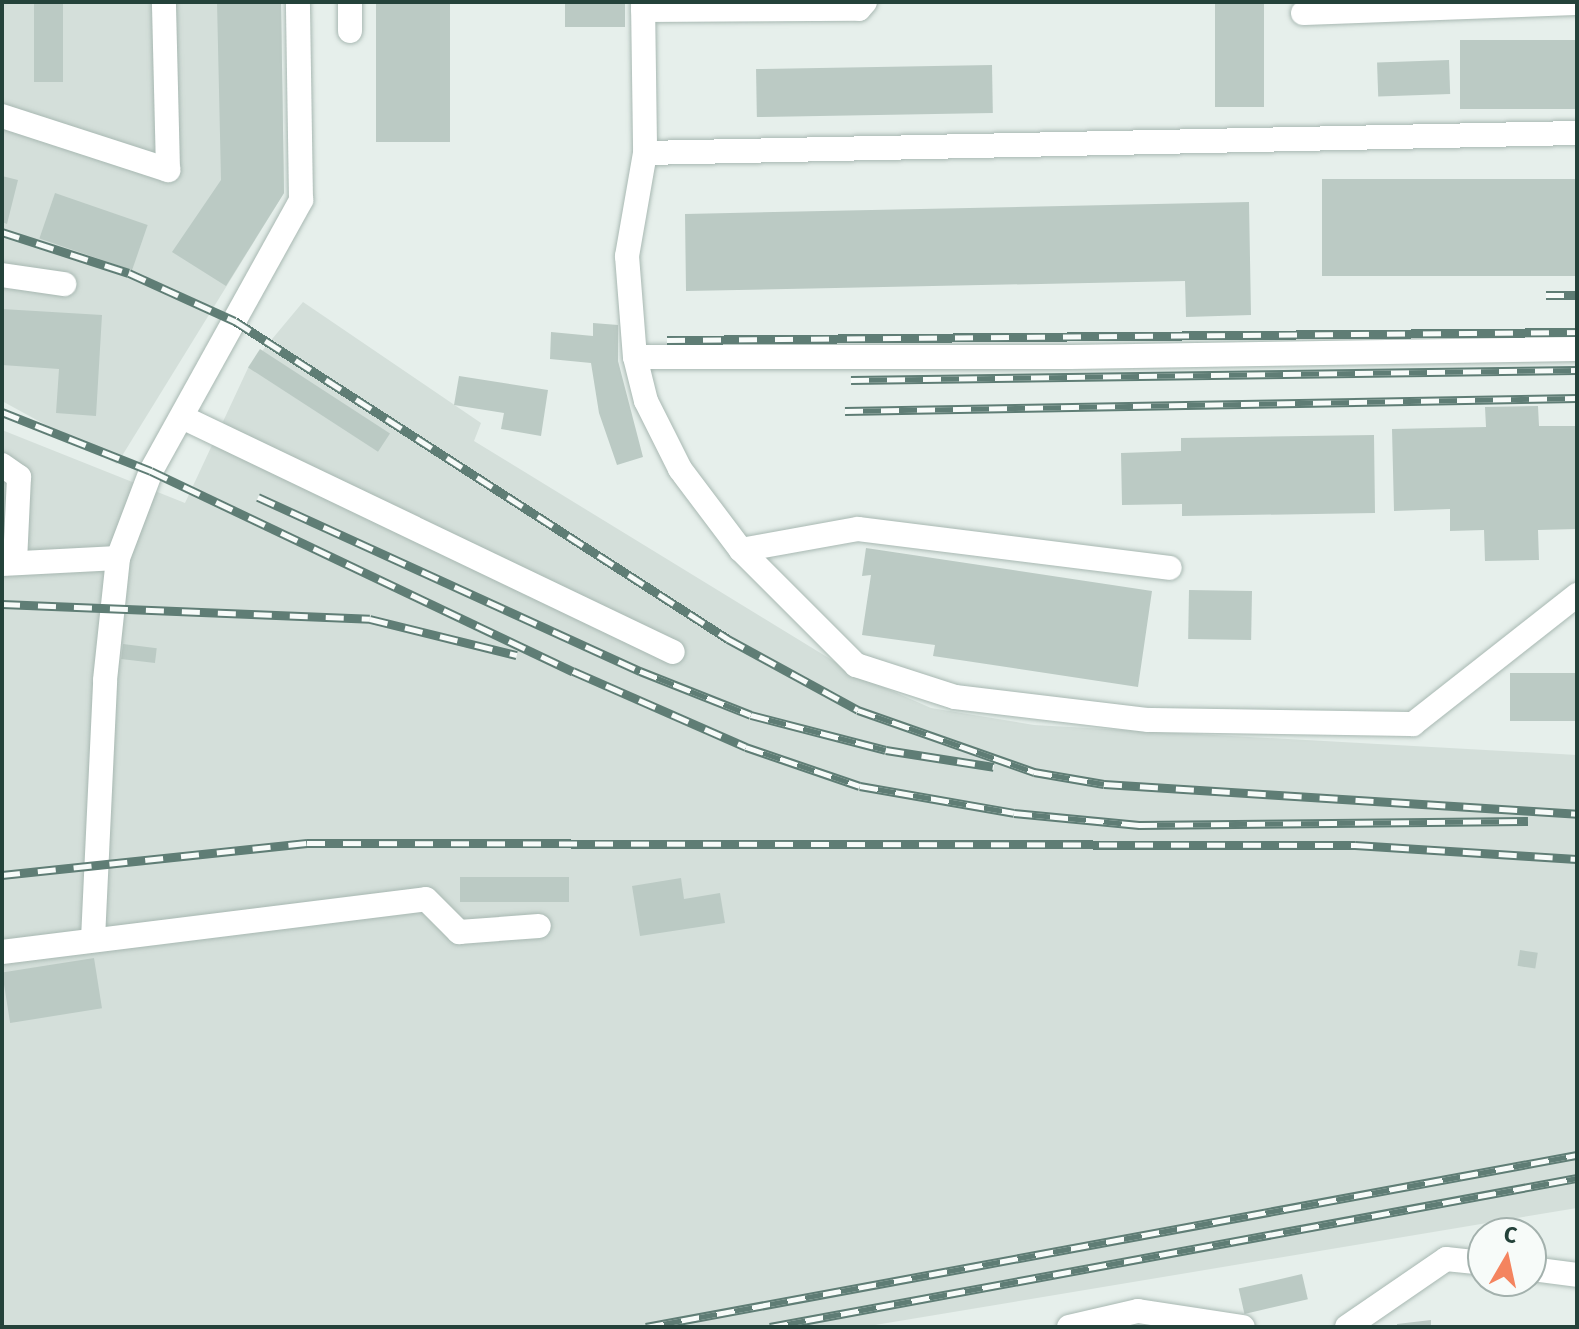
<!DOCTYPE html>
<html>
<head>
<meta charset="utf-8">
<style>
	body { margin:0 }
	#map { position:relative; width:1579px; height:1329px; overflow:hidden; background:#e6efeb; font-family:"Fira Sans",sans-serif }
	div>[style] { position:absolute }
	.built>* { inset:0; background:#d4dfda }
	.building>* { inset:0; background:#bbcac4; transform-origin:0 0 }
	.roads { filter:drop-shadow(0 0 2px #a8b8b2) drop-shadow(0 0 2px #a8b8b2) }
	.minor>* { height:24px; margin:-12px; padding:0 12px; transform-origin:12px; border-radius:12px; background:#fff }
	.rail>* { height:9px; margin-top:-4.5px; transform-origin:0; background:repeating-linear-gradient(90deg,#f7fbf9 0 18px,#5f7d75 0 36px); box-sizing:border-box; border-block:2px solid #5f7d75 }
	span { translate:-50% -50%; white-space:nowrap; text-align:center; line-height:1.15; -webkit-text-stroke:8px #f7fbf9; paint-order:stroke }
	.frame { position:absolute; inset:0; border:4px solid #24423a; pointer-events:none }
	.north { position:absolute; left:1467px; top:1217px; width:80px; height:80px; box-sizing:border-box; background:#f7fbf9; border:2px solid #a3b1ad; border-radius:50%; rotate:9deg; font-size:22px; font-weight:700; line-height:32px; text-align:center; color:#24423a }
	.north::after { content:''; display:block; margin:auto; width:28px; height:36px; background:#f4845f; clip-path:polygon(50% 0,100% 100%,50% 72%,0 100%) }
</style>
</head>
<body>
<div id="map">
	<div class="built">
		<div style="clip-path:polygon(2px 2px,281px 2px,284px 193px,117px 464px,2px 401px)"></div>
		<div style="clip-path:polygon(303px 302px,481px 423px,474px 441px,858px 676px,931px 708px,1034px 725px,1577px 755px,1577px 1208px,863px 1327px,2px 1327px,2px 430px,185px 503px,248px 368px)"></div>
	</div>
	<div class="building">
		<div style="left:34px;top:2px;width:29px;height:80px"></div>
		<div style="clip-path:polygon(217px 2px,281px 2px,284px 193px,226px 286px,172px 252px,221px 180px)"></div>
		<div style="left:376px;top:2px;width:74px;height:140px"></div>
		<div style="left:565px;top:2px;width:60px;height:25px"></div>
		<div style="left:1215px;top:2px;width:49px;height:105px"></div>
		<div style="left:1577px;top:40px;width:69px;height:117px;rotate:90deg"></div>
		<div style="left:1449px;top:60px;width:34px;height:72px;rotate:88deg"></div>
		<div style="left:992px;top:65px;width:48px;height:236px;rotate:89deg"></div>
		<div style="clip-path:polygon(2px 176px,18px 180px,7px 224px,2px 222px)"></div>
		<div style="left:1577px;top:179px;width:97px;height:255px;rotate:90deg"></div>
		<div style="left:55px;top:193px;width:98px;height:48px;rotate:19deg"></div>
		<div style="clip-path:polygon(1249px 202px,1251px 315px,1186px 317px,1185px 281px,686px 291px,685px 214px)"></div>
		<div style="clip-path:polygon(2px 309px,102px 315px,96px 416px,56px 413px,59px 369px,2px 365px)"></div>
		<div style="clip-path:polygon(593px 323px,618px 325px,618px 361px,643px 457px,617px 465px,599px 413px,591px 363px,550px 359px,551px 332px,593px 336px)"></div>
		<div style="left:260px;top:349px;width:155px;height:22px;rotate:33deg"></div>
		<div style="clip-path:polygon(459px 376px,548px 390px,541px 436px,501px 429px,504px 413px,454px 405px)"></div>
		<div style="clip-path:polygon(1538px 406px,1539px 426px,1577px 426px,1577px 529px,1538px 530px,1539px 560px,1485px 561px,1484px 530px,1450px 531px,1450px 509px,1394px 511px,1392px 429px,1486px 427px,1485px 407px)"></div>
		<div style="clip-path:polygon(1374px 435px,1375px 513px,1182px 516px,1182px 504px,1122px 505px,1121px 453px,1181px 451px,1181px 438px)"></div>
		<div style="clip-path:polygon(866px 548px,1152px 591px,1138px 687px,933px 656px,935px 645px,862px 635px,871px 575px,862px 576px)"></div>
		<div style="left:1189px;top:590px;width:63px;height:49px;rotate:1deg"></div>
		<div style="left:123px;top:644px;width:34px;height:15px;rotate:7deg"></div>
		<div style="left:1577px;top:673px;width:48px;height:67px;rotate:90deg"></div>
		<div style="left:569px;top:877px;width:25px;height:109px;rotate:90deg"></div>
		<div style="clip-path:polygon(681px 878px,684px 899px,720px 893px,725px 923px,640px 936px,632px 886px)"></div>
		<div style="left:1520px;top:950px;width:18px;height:16px;rotate:9deg"></div>
		<div style="left:94px;top:958px;width:51px;height:93px;rotate:81deg"></div>
		<div style="left:1302px;top:1274px;width:26px;height:65px;rotate:77deg"></div>
		<div style="clip-path:polygon(1431px 1320px,1431px 1327px,1397px 1327px,1397px 1324px)"></div>
	</div>
	<div class="roads">
		<div class="minor">
			<div style="left:350px;top:2px;width:29px;rotate:90deg"></div>
			<div style="left:643px;top:2px;width:151px;rotate:89.2deg"></div>
			<div style="left:645px;top:153px;width:105px;rotate:99.9deg"></div>
			<div style="left:627px;top:256px;width:101px;rotate:85.5deg"></div>
			<div style="left:635px;top:357px;width:45px;rotate:76deg"></div>
			<div style="left:646px;top:401px;width:76px;rotate:63.4deg"></div>
			<div style="left:680px;top:469px;width:101px;rotate:53deg"></div>
			<div style="left:741px;top:550px;width:163px;rotate:45deg"></div>
			<div style="left:856px;top:665px;width:104px;rotate:17.9deg"></div>
			<div style="left:955px;top:697px;width:195px;rotate:6.8deg"></div>
			<div style="left:1149px;top:720px;width:264px;rotate:0.9deg"></div>
			<div style="left:1413px;top:724px;width:209px;rotate:-38.2deg"></div>
			<div style="left:643px;top:10px;width:216px;rotate:-0.3deg"></div>
			<div style="left:859px;top:9px;width:9px;rotate:-49deg"></div>
			<div style="left:1303px;top:13px;width:274px;rotate:-2.1deg"></div>
			<div style="left:2px;top:116px;width:175px;rotate:18deg"></div>
			<div style="left:168px;top:170px;width:168px;rotate:-91.4deg"></div>
			<div style="left:645px;top:153px;width:932px;rotate:-1.23deg"></div>
			<div style="left:2px;top:275px;width:63px;rotate:8.3deg"></div>
			<div style="left:635px;top:357px;width:435px"></div>
			<div style="left:1070px;top:357px;width:507px;rotate:-0.9deg"></div>
			<div style="left:182px;top:417px;width:544px;rotate:25.58deg"></div>
			<div style="left:2px;top:465px;width:21px;rotate:35deg"></div>
			<div style="left:19px;top:477px;width:86px;rotate:92.7deg"></div>
			<div style="left:741px;top:550px;width:119px;rotate:-10.2deg"></div>
			<div style="left:858px;top:529px;width:314px;rotate:7.1deg"></div>
			<div style="left:2px;top:564px;width:116px;rotate:-3deg"></div>
			<div style="left:118px;top:558px;width:93px;rotate:-69.2deg"></div>
			<div style="left:151px;top:471px;width:310px;rotate:-61deg"></div>
			<div style="left:301px;top:200px;width:198px;rotate:-90.9deg"></div>
			<div style="left:93px;top:939px;width:259px;rotate:-87.3deg"></div>
			<div style="left:105px;top:680px;width:123px;rotate:-83.9deg"></div>
			<div style="left:2px;top:952px;width:427px;rotate:-7.1deg"></div>
			<div style="left:426px;top:899px;width:47px;rotate:45deg"></div>
			<div style="left:459px;top:932px;width:80px;rotate:-4.3deg"></div>
			<div style="left:1531px;top:1269px;width:46px;rotate:7.4deg"></div>
			<div style="left:1069px;top:1327px;width:71px;rotate:-13.1deg"></div>
			<div style="left:1138px;top:1311px;width:106px;rotate:8.7deg"></div>
			<div style="left:1347px;top:1327px;width:120px;rotate:-34.5deg"></div>
			<div style="left:1446px;top:1259px;width:37px;rotate:6deg"></div>
		</div>
	</div>
	<div class="rail">
		<div style="left:2px;top:232px;width:133px;rotate:17.9deg"></div>
		<div style="left:129px;top:273px;width:116px;rotate:24.4deg"></div>
		<div style="left:235px;top:321px;width:587px;rotate:32.82deg"></div>
		<div style="left:728px;top:639px;width:148px;rotate:28.6deg"></div>
		<div style="left:858px;top:710px;width:187px;rotate:19.4deg"></div>
		<div style="left:1034px;top:772px;width:71px;rotate:9.7deg"></div>
		<div style="left:1104px;top:784px;width:474px;rotate:3.6deg"></div>
		<div style="left:1546px;top:295px;width:31px"></div>
		<div style="left:667px;top:340px;width:910px;rotate:-0.5deg"></div>
		<div style="left:851px;top:380px;width:726px;rotate:-0.79deg"></div>
		<div style="left:845px;top:411px;width:732px;rotate:-1.02deg"></div>
		<div style="left:2px;top:412px;width:160px;rotate:21.6deg"></div>
		<div style="left:151px;top:471px;width:467px;rotate:25.4deg"></div>
		<div style="left:573px;top:671px;width:189px;rotate:23.7deg"></div>
		<div style="left:746px;top:747px;width:120px;rotate:18.9deg"></div>
		<div style="left:860px;top:786px;width:156px;rotate:9.9deg"></div>
		<div style="left:1014px;top:813px;width:126px;rotate:5.5deg"></div>
		<div style="left:1139px;top:825px;width:389px;rotate:-0.6deg"></div>
		<div style="left:258px;top:497px;width:420px;rotate:24.5deg"></div>
		<div style="left:640px;top:671px;width:119px;rotate:21.6deg"></div>
		<div style="left:751px;top:715px;width:139px;rotate:14.5deg"></div>
		<div style="left:886px;top:750px;width:109px;rotate:8.9deg"></div>
		<div style="left:2px;top:604px;width:368px;rotate:2.3deg"></div>
		<div style="left:370px;top:619px;width:151px;rotate:13.8deg"></div>
		<div style="left:2px;top:875px;width:307px;rotate:-6deg"></div>
		<div style="left:307px;top:843px;width:1048px;rotate:0.11deg"></div>
		<div style="left:1355px;top:845px;width:222px;rotate:3.6deg"></div>
		<div style="left:646px;top:1327px;width:947px;rotate:-10.47deg"></div>
		<div style="left:770px;top:1327px;width:821px;rotate:-10.46deg"></div>
	</div>
	<div class="frame"></div>
	<div class="north">С</div>
</div>
</body>
</html>
